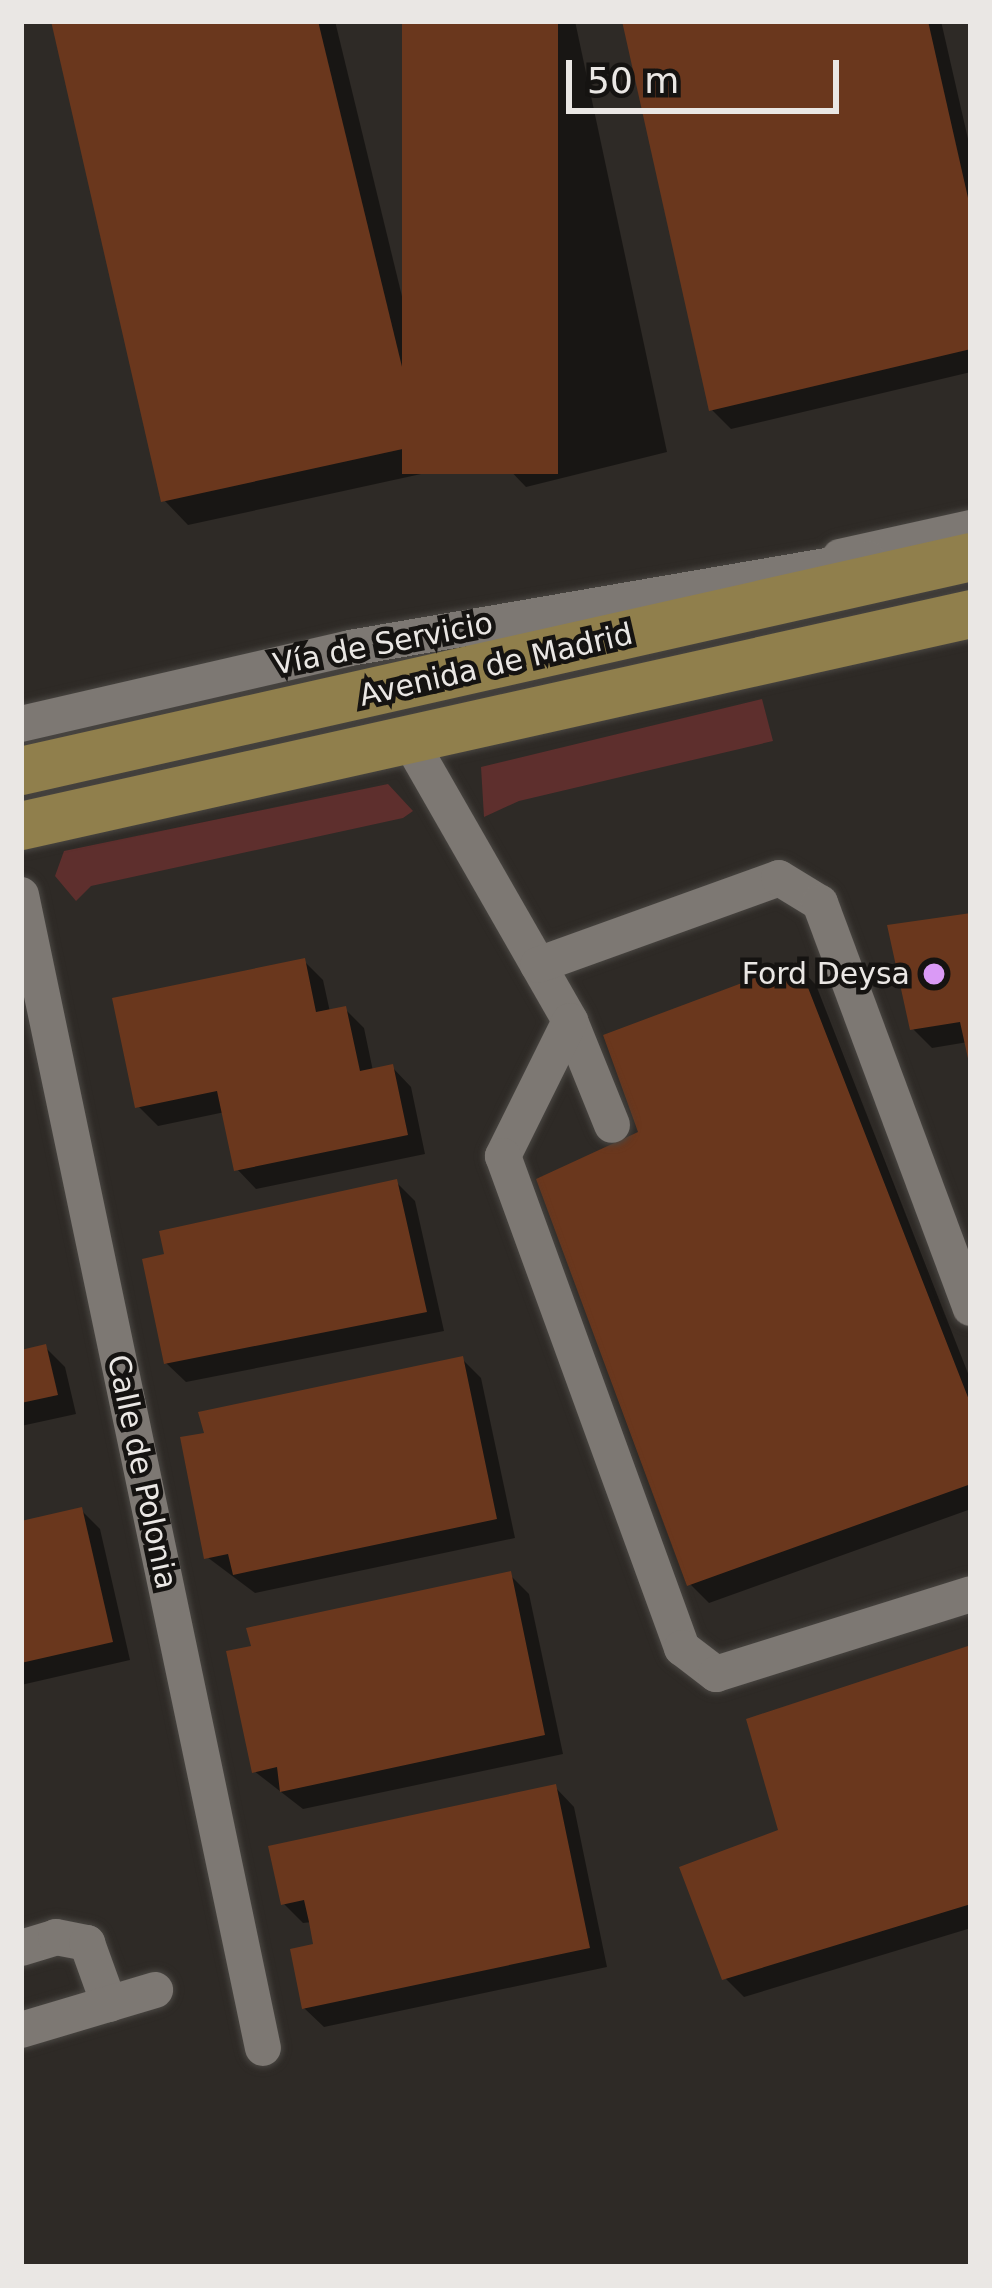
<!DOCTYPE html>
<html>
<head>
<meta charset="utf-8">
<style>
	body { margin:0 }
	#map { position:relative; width:992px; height:2288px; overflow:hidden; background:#2e2a26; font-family:"DejaVu Sans",sans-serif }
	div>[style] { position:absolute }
	.green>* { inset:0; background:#5e2f2d }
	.shadow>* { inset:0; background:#0007 }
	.building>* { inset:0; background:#6a371d; transform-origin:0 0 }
	.roads { filter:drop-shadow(0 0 3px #494642) drop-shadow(0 0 3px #494642) }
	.minor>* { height:36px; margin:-18px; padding:0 18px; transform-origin:18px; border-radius:18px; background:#7d7873 }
	.major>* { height:48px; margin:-24px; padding:0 24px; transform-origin:24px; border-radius:24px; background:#907f4c }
	.dots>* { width:33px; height:33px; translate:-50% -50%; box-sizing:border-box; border:6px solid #151311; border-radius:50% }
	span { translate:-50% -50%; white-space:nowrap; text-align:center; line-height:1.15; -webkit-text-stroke:9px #151311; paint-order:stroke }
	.street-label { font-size:30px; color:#eae7e4 }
	.poi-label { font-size:30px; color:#eae7e4 }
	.right { translate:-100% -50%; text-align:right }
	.frame { position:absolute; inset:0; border:24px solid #eae7e4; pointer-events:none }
	.scale { position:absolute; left:566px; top:60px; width:273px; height:54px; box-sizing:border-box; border:6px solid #eae7e4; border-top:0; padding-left:15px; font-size:36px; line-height:42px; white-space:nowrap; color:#eae7e4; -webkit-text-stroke:9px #151311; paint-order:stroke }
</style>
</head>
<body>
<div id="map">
	<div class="green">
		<div style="clip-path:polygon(762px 699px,773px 741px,519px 801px,484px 817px,481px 767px)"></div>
		<div style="clip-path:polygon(388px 784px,413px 811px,403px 818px,91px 886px,76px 901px,55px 876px,64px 851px)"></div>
	</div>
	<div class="shadow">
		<div style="clip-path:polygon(54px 21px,335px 21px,444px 469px,188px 525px,164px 500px)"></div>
		<div style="clip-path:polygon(405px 21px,575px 21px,667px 452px,526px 487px,502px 462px)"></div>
		<div style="clip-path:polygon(625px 21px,941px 21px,971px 152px,971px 372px,731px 429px,712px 410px)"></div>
		<div style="clip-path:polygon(971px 916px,971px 1057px,968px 1042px,932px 1048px,912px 1028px)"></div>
		<div style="clip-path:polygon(304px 961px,323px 980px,330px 1012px,345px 1009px,364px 1028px,373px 1071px,392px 1067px,411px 1087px,425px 1154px,256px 1189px,237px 1169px,225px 1112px,158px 1126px,138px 1106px)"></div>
		<div style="clip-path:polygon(797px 965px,816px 985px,971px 1381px,971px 1509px,709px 1603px,690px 1584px,642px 1134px)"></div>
		<div style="clip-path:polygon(396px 1182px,415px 1201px,444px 1331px,186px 1382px,166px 1363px)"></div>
		<div style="clip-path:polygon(45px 1347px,65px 1367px,76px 1414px,21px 1426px,21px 1353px)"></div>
		<div style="clip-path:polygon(462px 1359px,481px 1378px,515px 1538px,255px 1593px,207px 1557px)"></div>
		<div style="clip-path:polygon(81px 1510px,100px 1529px,130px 1660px,21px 1685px,21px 1524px)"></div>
		<div style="clip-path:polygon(510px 1575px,529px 1594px,563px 1754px,303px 1809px,254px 1771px)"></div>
		<div style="clip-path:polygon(971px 1648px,971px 1928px,744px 1997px,725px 1978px)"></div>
		<div style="clip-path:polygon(555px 1787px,574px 1807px,607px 1967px,324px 2027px,304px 2008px,317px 1947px,312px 1922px,303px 1923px,284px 1904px)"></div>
	</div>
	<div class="building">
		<div style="clip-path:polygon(51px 21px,318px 21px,421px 445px,161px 502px)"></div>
		<div style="left:402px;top:21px;width:156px;height:453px"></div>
		<div style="clip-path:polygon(622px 21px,928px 21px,971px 211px,971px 349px,709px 411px)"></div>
		<div style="clip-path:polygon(971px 913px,971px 1062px,969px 1063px,960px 1022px,910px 1030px,887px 925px)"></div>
		<div style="clip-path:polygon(305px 958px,316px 1012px,346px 1006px,360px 1071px,393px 1064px,408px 1135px,234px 1171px,217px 1091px,135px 1108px,112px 998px)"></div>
		<div style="clip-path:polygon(798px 962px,971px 1405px,971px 1484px,687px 1586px,536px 1179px,638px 1132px,603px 1035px)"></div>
		<div style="clip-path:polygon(397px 1179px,427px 1312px,164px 1364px,142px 1259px,164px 1254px,159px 1231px)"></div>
		<div style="clip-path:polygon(46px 1344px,58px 1395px,21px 1403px,21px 1350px)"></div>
		<div style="clip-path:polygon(463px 1356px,497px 1519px,233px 1575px,228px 1554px,204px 1559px,180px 1437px,204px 1433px,198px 1412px)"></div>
		<div style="clip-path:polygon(82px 1507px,113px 1642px,21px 1663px,21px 1521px)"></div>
		<div style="clip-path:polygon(511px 1571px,545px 1735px,280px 1792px,277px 1767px,252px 1773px,226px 1651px,251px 1646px,246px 1628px)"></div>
		<div style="clip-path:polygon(971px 1645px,971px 1904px,722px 1980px,679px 1867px,778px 1830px,746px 1719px)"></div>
		<div style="clip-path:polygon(556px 1784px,590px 1948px,302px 2009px,290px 1949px,313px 1944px,309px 1922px,304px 1900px,281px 1905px,268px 1846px)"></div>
	</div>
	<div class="roads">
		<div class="minor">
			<div style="left:840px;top:557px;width:134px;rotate:-12.5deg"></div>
			<div style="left:21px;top:724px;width:338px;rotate:-13deg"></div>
			<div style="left:350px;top:648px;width:525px;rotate:-9.77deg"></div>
			<div style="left:407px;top:736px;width:328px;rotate:60.2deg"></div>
			<div style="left:570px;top:1021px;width:112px;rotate:68deg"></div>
			<div style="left:21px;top:895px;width:1178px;rotate:78.15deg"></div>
			<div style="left:538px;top:965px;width:256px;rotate:-19.8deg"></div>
			<div style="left:779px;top:878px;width:48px;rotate:31.4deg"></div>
			<div style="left:820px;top:903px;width:432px;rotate:69.6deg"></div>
			<div style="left:570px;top:1021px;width:151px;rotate:116.4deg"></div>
			<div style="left:503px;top:1156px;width:524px;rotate:70.01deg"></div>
			<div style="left:682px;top:1648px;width:43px;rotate:37.4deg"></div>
			<div style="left:716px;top:1674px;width:267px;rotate:-17.4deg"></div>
			<div style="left:21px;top:1948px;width:37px;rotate:-17deg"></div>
			<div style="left:56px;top:1937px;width:32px;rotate:11deg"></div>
			<div style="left:87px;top:1943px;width:65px;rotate:70.2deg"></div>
			<div style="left:21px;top:2030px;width:140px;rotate:-16.6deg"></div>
		</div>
		<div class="major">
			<div style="left:21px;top:771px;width:974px;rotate:-12.69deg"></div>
			<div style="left:21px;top:826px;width:973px;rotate:-12.58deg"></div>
		</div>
	</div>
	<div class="dots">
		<div style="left:934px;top:974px;background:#da9af6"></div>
	</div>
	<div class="street-label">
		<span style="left:383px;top:644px;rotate:-11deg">Vía de Servicio</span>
		<span style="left:496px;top:665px;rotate:-13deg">Avenida de Madrid</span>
		<span style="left:142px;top:1472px;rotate:78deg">Calle de Polonia</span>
	</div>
	<div class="poi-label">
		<span class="right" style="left:910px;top:974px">Ford Deysa</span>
	</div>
	<div class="frame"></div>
	<div class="scale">50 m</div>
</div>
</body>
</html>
